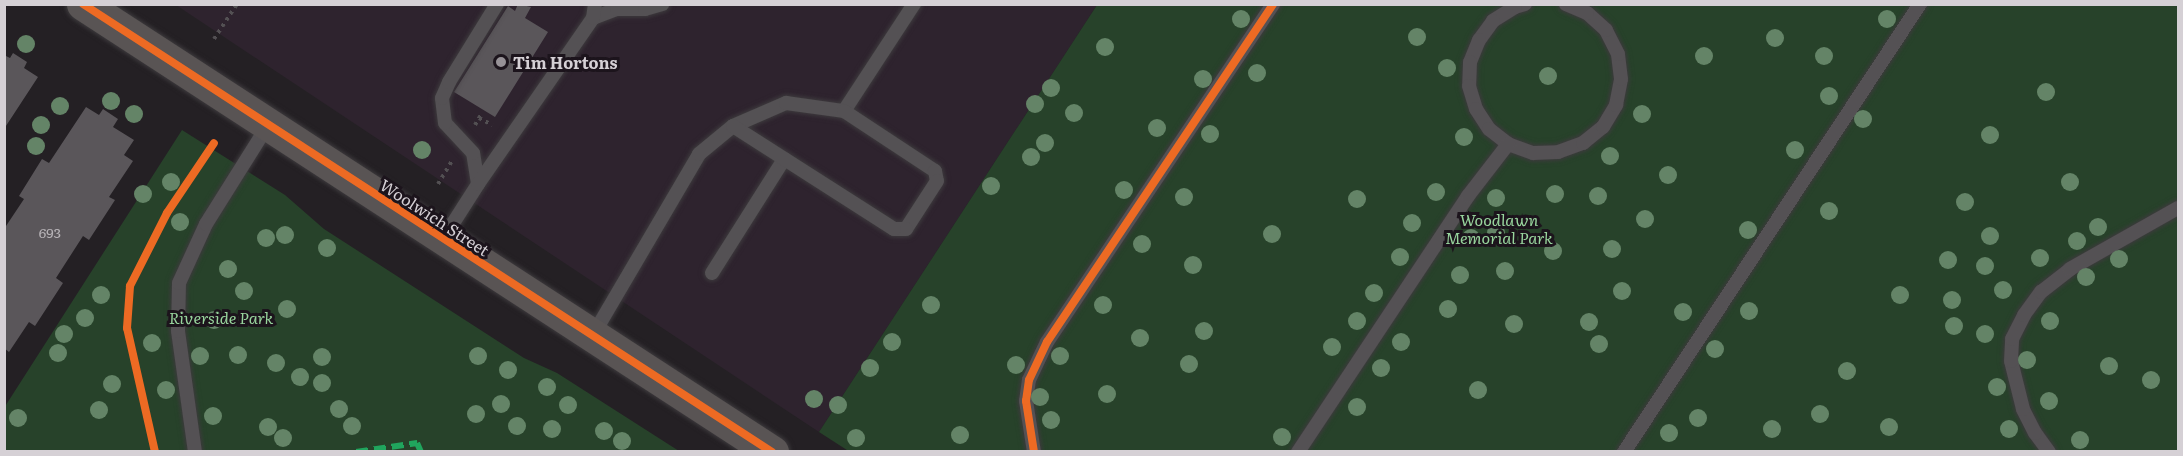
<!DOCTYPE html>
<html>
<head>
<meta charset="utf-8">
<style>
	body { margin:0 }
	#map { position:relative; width:2183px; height:456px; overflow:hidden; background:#242024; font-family:Literata,serif }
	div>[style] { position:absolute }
	.built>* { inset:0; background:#2e232e }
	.green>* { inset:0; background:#27422a }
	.building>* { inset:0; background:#5a565a }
	.path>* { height:4px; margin-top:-2px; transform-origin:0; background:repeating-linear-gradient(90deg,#535053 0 3px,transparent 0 7.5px) }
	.roads { filter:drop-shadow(0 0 2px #3d3a3d) drop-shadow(0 0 2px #3d3a3d) }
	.lane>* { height:14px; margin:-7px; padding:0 7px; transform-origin:7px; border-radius:7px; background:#545154 }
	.secondary>* { height:33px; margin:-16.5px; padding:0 16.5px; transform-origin:16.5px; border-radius:16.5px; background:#595454 }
	.quiet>* { height:6px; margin-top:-3px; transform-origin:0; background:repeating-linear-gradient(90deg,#20a55d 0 12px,transparent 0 18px) }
	.cycleway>* { height:8px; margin:-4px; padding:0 4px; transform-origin:4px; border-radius:4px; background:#ed6a23 }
	.trees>* { width:18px; height:18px; margin:-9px; border-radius:50%; background:#648467 }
	.dots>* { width:16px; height:16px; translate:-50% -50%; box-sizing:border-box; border:3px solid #1c141c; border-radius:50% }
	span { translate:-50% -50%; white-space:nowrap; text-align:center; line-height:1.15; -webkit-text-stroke:6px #1c141c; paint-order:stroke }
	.number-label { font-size:14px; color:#b6b2b6 }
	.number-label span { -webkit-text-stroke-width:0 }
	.poi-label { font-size:16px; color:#d5d0d5; font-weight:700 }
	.left { translate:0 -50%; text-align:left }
	.street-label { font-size:16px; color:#d5d0d5 }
	.park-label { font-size:16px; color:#98d59d; font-style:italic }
	.frame { position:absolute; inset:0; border:6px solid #d5d0d5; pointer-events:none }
</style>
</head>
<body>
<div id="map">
	<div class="built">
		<div style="clip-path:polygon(176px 5px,1097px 5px,819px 432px)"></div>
	</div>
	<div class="green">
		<div style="clip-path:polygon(1097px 5px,2178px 5px,2178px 451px,850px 452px,819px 432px)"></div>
		<div style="clip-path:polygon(182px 130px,285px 195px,324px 229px,524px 358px,557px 373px,679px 451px,5px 451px,4px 408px)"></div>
	</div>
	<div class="building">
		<div style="clip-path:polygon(518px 4px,531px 7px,525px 18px,548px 32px,495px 117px,454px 92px,508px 6px,515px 11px)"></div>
		<div style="clip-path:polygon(13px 53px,27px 62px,24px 68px,38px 77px,4px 129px,4px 55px,10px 58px)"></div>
		<div style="clip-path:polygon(86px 107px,99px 115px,103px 109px,118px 119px,113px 127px,134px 140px,124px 155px,133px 161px,109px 197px,115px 200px,89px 240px,83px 236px,56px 278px,63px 283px,35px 326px,29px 322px,9px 352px,4px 348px,4px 229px,24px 199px,19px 196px,42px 159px,49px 163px)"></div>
	</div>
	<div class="path">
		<div style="left:214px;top:39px;width:42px;rotate:-56.7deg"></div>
		<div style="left:479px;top:118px;width:15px;rotate:28deg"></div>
		<div style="left:475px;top:125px;width:14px;rotate:-60deg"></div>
		<div style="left:438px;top:184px;width:26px;rotate:-59deg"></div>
	</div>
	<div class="roads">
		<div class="lane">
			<div style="left:1525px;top:4px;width:10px;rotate:163deg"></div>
			<div style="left:1515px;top:7px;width:26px;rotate:148deg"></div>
			<div style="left:1493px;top:21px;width:24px;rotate:126deg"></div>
			<div style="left:1479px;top:40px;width:24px;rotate:112deg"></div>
			<div style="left:1470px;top:62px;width:24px;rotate:92deg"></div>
			<div style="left:1469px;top:86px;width:24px;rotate:73deg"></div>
			<div style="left:1476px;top:109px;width:24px;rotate:57deg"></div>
			<div style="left:1489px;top:129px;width:24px;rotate:38deg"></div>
			<div style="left:1508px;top:144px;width:27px;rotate:20deg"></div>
			<div style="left:1533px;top:153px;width:25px;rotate:-2deg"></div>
			<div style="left:1558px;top:152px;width:27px;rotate:-20deg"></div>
			<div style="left:1583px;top:143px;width:26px;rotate:-39deg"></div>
			<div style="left:1603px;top:127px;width:26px;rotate:-59deg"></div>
			<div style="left:1616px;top:105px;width:26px;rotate:-79deg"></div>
			<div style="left:1621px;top:79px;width:25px;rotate:-97deg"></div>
			<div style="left:1618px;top:54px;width:27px;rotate:-117deg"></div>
			<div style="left:1606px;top:30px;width:25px;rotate:-138deg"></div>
			<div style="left:1587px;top:13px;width:23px;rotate:-157deg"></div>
			<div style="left:593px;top:18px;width:26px;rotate:-21deg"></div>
			<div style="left:617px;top:9px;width:28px"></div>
			<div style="left:645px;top:9px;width:18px;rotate:-16deg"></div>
			<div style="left:844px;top:111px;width:128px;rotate:-56.8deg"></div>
			<div style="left:478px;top:184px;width:31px;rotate:-99deg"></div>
			<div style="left:473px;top:153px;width:41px;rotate:-133deg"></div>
			<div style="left:445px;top:123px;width:25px;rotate:-97deg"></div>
			<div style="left:442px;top:98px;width:17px;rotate:-66deg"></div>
			<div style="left:449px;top:82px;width:92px;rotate:-58.4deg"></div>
			<div style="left:443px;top:239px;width:65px;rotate:-57.5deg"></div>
			<div style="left:478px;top:184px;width:202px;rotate:-55.3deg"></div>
			<div style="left:593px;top:18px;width:14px;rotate:-82deg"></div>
			<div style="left:712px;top:273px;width:135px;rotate:-57.7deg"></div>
			<div style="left:593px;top:335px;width:210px;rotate:-59.6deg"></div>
			<div style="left:699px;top:154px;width:44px;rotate:-39.5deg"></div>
			<div style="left:733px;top:126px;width:58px;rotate:-23.5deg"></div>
			<div style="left:786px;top:103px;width:59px;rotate:7.9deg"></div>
			<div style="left:844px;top:111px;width:109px;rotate:33.4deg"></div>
			<div style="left:935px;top:171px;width:10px;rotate:79deg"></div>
			<div style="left:937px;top:181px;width:57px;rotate:122.9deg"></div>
			<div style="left:906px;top:229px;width:12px;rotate:180deg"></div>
			<div style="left:894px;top:229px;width:191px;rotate:-147.4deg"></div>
			<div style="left:195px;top:452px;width:122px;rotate:-98deg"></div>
			<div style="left:178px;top:331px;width:48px;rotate:-88.8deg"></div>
			<div style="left:179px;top:283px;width:65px;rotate:-65.4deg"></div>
			<div style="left:206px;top:224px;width:117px;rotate:-57.9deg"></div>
			<div style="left:1034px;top:452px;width:52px;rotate:-98.9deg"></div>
			<div style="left:1026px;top:401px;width:21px;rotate:-82deg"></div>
			<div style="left:1029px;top:380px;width:42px;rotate:-64.7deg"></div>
			<div style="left:1047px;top:342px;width:407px;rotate:-56.2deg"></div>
			<div style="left:1298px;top:452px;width:307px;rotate:-56.4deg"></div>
			<div style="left:1468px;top:196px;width:66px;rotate:-52.4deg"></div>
			<div style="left:1624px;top:452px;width:537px;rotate:-56.55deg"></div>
			<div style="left:2049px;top:452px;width:24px;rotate:-126deg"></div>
			<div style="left:2035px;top:433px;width:27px;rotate:-117deg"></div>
			<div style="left:2023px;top:409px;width:49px;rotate:-104deg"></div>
			<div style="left:2011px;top:361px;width:22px;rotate:-87deg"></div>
			<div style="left:2012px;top:339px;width:27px;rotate:-63deg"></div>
			<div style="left:2024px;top:315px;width:29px;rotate:-54deg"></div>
			<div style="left:2041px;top:292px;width:37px;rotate:-38deg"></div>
			<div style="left:2070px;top:269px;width:124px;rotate:-29.5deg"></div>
		</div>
		<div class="secondary">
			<div style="left:83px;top:4px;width:822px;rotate:33.03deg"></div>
		</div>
	</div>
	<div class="quiet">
		<div style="left:356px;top:452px;width:62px;rotate:-8.4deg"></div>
		<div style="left:417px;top:443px;width:10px;rotate:66deg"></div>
	</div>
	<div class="cycleway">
		<div style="left:83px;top:4px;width:822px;rotate:33.03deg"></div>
		<div style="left:155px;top:452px;width:127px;rotate:-102.7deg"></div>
		<div style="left:127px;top:328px;width:42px;rotate:-85.9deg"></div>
		<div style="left:130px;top:286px;width:82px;rotate:-63.1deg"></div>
		<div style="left:167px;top:213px;width:84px;rotate:-56.1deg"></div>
		<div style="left:1034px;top:452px;width:52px;rotate:-98.9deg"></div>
		<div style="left:1026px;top:401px;width:21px;rotate:-82deg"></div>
		<div style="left:1029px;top:380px;width:42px;rotate:-64.7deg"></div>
		<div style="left:1047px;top:342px;width:407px;rotate:-56.2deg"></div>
	</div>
	<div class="trees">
		<div style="left:1241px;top:19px"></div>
		<div style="left:1887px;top:19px"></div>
		<div style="left:1417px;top:37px"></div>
		<div style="left:1775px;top:38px"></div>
		<div style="left:26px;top:44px"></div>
		<div style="left:1105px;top:47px"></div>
		<div style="left:1704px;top:56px"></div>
		<div style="left:1824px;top:56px"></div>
		<div style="left:1447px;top:68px"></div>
		<div style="left:1257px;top:73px"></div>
		<div style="left:1548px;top:76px"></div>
		<div style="left:1203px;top:79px"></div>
		<div style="left:1051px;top:88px"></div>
		<div style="left:2046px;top:92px"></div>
		<div style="left:1829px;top:96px"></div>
		<div style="left:111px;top:101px"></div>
		<div style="left:1035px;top:104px"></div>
		<div style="left:60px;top:106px"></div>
		<div style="left:1074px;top:113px"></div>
		<div style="left:134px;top:114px"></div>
		<div style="left:1642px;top:114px"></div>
		<div style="left:1863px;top:119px"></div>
		<div style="left:41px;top:125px"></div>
		<div style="left:1157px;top:128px"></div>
		<div style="left:1210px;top:134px"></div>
		<div style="left:1990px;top:135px"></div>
		<div style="left:1464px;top:137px"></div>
		<div style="left:1045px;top:143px"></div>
		<div style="left:36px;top:146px"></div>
		<div style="left:422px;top:150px"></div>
		<div style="left:1795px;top:150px"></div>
		<div style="left:1610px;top:156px"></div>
		<div style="left:1031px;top:157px"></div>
		<div style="left:1668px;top:175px"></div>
		<div style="left:171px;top:182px"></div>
		<div style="left:2070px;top:182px"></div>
		<div style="left:991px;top:186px"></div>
		<div style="left:1124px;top:190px"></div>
		<div style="left:1436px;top:192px"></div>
		<div style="left:143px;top:194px"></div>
		<div style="left:1555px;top:194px"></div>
		<div style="left:1598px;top:196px"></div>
		<div style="left:1184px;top:197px"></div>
		<div style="left:1496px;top:198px"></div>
		<div style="left:1357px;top:199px"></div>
		<div style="left:1965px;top:202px"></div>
		<div style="left:1829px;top:211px"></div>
		<div style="left:1645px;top:219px"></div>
		<div style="left:180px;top:222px"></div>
		<div style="left:1412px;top:223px"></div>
		<div style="left:2098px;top:227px"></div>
		<div style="left:1748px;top:230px"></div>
		<div style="left:1496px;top:233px"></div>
		<div style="left:1272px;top:234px"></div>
		<div style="left:285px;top:235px"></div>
		<div style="left:1990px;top:236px"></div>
		<div style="left:266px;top:238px"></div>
		<div style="left:1471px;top:238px"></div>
		<div style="left:2077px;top:241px"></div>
		<div style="left:1142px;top:244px"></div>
		<div style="left:327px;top:248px"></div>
		<div style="left:1612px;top:249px"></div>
		<div style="left:1553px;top:251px"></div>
		<div style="left:1400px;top:257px"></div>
		<div style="left:2040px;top:258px"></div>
		<div style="left:2119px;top:259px"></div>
		<div style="left:1948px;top:260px"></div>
		<div style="left:1193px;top:265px"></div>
		<div style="left:1985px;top:266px"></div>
		<div style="left:228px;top:269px"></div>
		<div style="left:1505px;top:271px"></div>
		<div style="left:1460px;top:275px"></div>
		<div style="left:2086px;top:277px"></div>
		<div style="left:2003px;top:290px"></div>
		<div style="left:244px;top:291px"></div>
		<div style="left:1622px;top:291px"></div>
		<div style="left:1374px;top:293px"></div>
		<div style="left:101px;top:295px"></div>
		<div style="left:1900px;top:295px"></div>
		<div style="left:1952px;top:300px"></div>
		<div style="left:931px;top:305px"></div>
		<div style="left:1103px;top:305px"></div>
		<div style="left:287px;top:309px"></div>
		<div style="left:1448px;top:309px"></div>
		<div style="left:1749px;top:311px"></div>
		<div style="left:1683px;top:312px"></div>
		<div style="left:85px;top:318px"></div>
		<div style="left:214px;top:320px"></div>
		<div style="left:1357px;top:321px"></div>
		<div style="left:2050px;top:321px"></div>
		<div style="left:1589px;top:322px"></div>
		<div style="left:1514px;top:324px"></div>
		<div style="left:1954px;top:326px"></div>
		<div style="left:1204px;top:331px"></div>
		<div style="left:64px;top:334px"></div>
		<div style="left:1985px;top:334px"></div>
		<div style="left:1140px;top:338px"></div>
		<div style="left:892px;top:342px"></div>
		<div style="left:1401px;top:342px"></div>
		<div style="left:152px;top:343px"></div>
		<div style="left:1599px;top:344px"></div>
		<div style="left:1332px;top:347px"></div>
		<div style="left:1715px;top:349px"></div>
		<div style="left:58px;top:353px"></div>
		<div style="left:238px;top:355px"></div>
		<div style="left:200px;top:356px"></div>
		<div style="left:478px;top:356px"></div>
		<div style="left:1060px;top:356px"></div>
		<div style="left:322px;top:357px"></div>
		<div style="left:2027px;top:360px"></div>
		<div style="left:276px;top:363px"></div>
		<div style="left:1189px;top:364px"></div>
		<div style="left:1016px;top:365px"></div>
		<div style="left:2109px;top:366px"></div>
		<div style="left:870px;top:368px"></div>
		<div style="left:1381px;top:368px"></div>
		<div style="left:508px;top:370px"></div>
		<div style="left:1847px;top:371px"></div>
		<div style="left:300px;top:377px"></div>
		<div style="left:2151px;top:380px"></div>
		<div style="left:322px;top:383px"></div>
		<div style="left:112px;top:384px"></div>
		<div style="left:547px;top:387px"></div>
		<div style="left:1997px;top:387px"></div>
		<div style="left:166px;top:390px"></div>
		<div style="left:1478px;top:390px"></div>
		<div style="left:1107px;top:394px"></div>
		<div style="left:1040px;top:397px"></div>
		<div style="left:814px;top:399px"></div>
		<div style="left:2049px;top:401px"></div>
		<div style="left:501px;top:404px"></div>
		<div style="left:568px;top:405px"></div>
		<div style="left:838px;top:405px"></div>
		<div style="left:1357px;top:407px"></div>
		<div style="left:339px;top:409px"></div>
		<div style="left:99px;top:410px"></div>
		<div style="left:476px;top:414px"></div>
		<div style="left:1820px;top:414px"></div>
		<div style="left:213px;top:416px"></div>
		<div style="left:18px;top:418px"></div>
		<div style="left:1698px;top:418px"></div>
		<div style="left:1051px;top:420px"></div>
		<div style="left:352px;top:426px"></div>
		<div style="left:517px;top:426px"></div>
		<div style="left:268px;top:427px"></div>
		<div style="left:1889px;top:427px"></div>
		<div style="left:552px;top:429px"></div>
		<div style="left:1772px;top:429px"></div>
		<div style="left:2009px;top:429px"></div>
		<div style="left:604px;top:431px"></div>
		<div style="left:1669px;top:433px"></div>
		<div style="left:960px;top:435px"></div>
		<div style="left:1282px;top:437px"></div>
		<div style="left:283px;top:438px"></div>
		<div style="left:856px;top:438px"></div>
		<div style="left:2080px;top:440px"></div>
		<div style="left:622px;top:441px"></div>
	</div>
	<div class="dots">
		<div style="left:501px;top:62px;background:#979297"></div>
	</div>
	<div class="number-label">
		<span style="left:50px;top:232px">693</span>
	</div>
	<div class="poi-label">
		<span class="left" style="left:513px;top:62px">Tim Hortons</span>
	</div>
	<div class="street-label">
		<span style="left:435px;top:217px;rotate:33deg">Woolwich Street</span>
	</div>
	<div class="park-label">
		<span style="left:1499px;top:228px">Woodlawn<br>Memorial Park</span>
		<span style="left:221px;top:317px">Riverside Park</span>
	</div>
	<div class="frame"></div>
</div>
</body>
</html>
